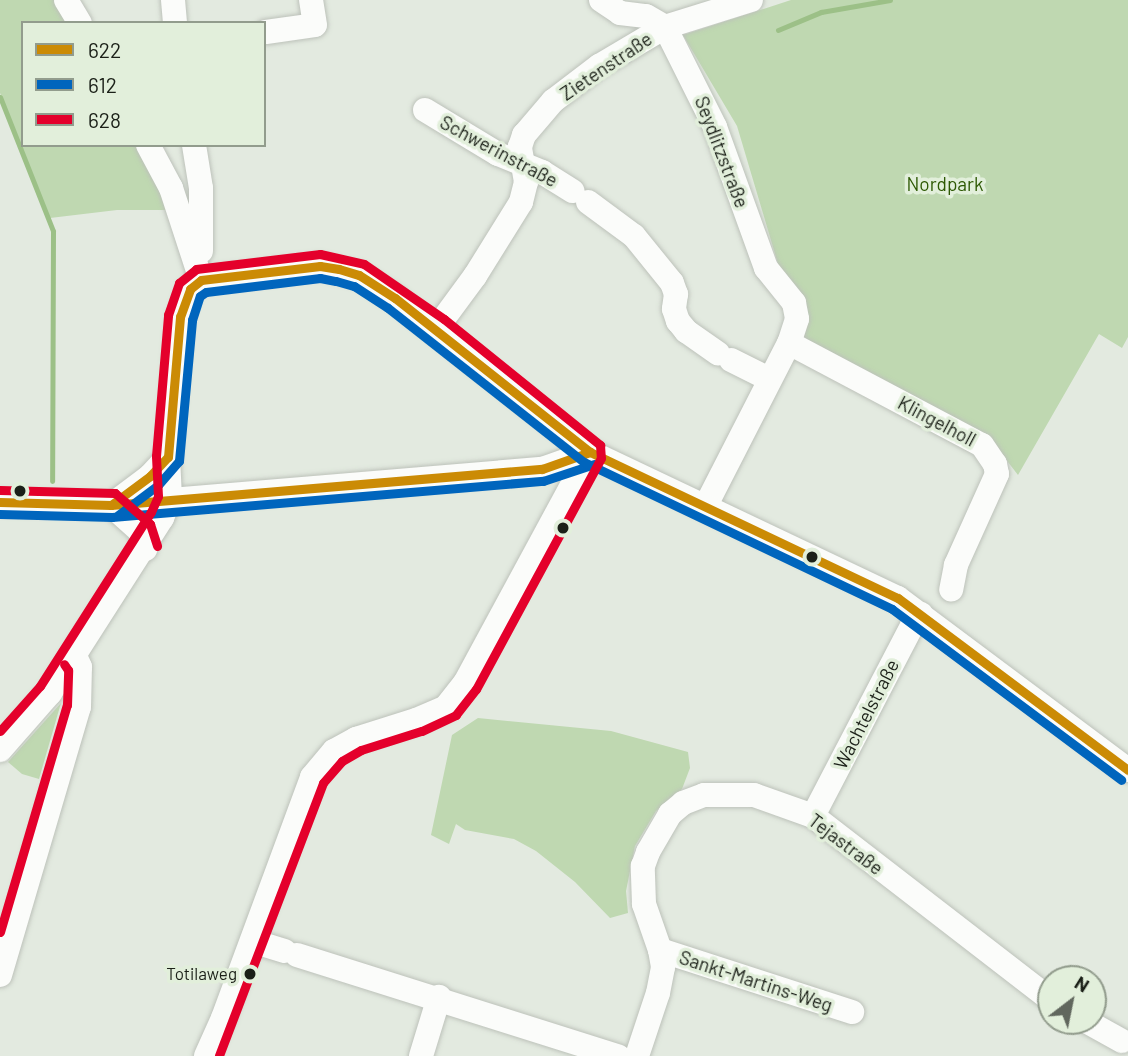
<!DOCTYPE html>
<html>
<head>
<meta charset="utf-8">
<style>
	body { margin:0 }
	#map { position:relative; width:1128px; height:1056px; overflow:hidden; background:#e3eae0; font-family:Barlow,sans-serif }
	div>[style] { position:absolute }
	.green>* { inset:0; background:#bfd8b1 }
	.stream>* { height:5px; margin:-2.5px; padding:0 2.5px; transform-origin:2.5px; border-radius:2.5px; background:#9cc087 }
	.roads { filter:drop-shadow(0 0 2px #bdc2ba) drop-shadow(0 0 2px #bdc2ba) }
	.minor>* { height:24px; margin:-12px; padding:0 12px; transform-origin:12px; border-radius:12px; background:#fbfcfa }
	.bus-1>* { height:9px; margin:-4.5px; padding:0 4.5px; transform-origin:4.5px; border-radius:4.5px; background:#cb8b05 }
	.bus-2>* { height:9px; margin:-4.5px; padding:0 4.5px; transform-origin:4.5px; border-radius:4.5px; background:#0065bd }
	.bus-3>* { height:9px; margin:-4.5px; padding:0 4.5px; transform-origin:4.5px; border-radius:4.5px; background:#e4002b }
	.dots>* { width:19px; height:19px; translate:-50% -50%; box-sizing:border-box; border:4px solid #e2efdb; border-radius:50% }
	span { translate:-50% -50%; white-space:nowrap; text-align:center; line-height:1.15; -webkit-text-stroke:7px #e2efdb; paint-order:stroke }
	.bus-label { font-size:17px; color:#1b2018 }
	.right { translate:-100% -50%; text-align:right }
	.street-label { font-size:19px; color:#1b2018 }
	.park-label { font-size:19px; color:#2d5903 }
	.legend { position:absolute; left:21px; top:21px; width:245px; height:126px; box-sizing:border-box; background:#e2efdb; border:2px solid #929c8d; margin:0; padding:9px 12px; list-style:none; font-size:21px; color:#1b2018 }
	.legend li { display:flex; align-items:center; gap:14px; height:35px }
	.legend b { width:35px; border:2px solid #929c8d }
	.north { position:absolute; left:1037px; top:965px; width:70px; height:70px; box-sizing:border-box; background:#e2efdb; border:2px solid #929c8d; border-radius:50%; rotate:32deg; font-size:19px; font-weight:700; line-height:28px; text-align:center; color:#1b2018 }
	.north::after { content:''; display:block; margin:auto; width:24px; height:32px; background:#61675e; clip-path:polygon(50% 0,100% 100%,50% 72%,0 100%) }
</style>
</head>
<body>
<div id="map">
	<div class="green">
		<div style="clip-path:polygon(0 0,61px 0,77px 23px,23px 23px,23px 145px,135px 145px,153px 161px,177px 210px,117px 210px,50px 218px,0 93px)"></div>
		<div style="clip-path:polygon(791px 0,1128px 0,1128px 337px,1122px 348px,1099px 334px,1018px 475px,994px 444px,803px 348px,737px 126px,683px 35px)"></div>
		<div style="clip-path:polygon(61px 703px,39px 779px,22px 774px,8px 762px)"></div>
		<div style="clip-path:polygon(478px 718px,611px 731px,688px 752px,690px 768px,682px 789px,656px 811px,635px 846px,626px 891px,628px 913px,610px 918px,575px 882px,536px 851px,514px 839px,465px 830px,456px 824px,449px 844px,431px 835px,452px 735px)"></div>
	</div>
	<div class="stream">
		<div style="left:778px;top:30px;width:47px;rotate:-22.7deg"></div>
		<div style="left:821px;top:12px;width:70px;rotate:-9.9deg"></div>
		<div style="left:0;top:97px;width:144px;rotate:68.4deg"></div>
		<div style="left:53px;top:231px;width:250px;rotate:90.2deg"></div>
	</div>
	<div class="roads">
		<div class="minor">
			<div style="left:66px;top:0;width:27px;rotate:59deg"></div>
			<div style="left:173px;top:0;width:23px;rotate:85deg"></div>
			<div style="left:601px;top:0;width:23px;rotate:34deg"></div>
			<div style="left:620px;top:13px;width:26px;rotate:7deg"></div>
			<div style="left:646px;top:16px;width:22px;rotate:30deg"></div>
			<div style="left:665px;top:27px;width:112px;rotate:63.4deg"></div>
			<div style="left:715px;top:127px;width:150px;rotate:70.1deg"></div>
			<div style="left:766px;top:268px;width:45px;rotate:51.3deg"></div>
			<div style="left:794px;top:303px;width:16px;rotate:79deg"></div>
			<div style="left:797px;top:319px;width:25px;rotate:108deg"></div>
			<div style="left:789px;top:343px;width:184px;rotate:117.1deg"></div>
			<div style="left:266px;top:32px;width:49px;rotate:-8.1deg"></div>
			<div style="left:315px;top:25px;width:25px;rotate:-99deg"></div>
			<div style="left:425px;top:110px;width:85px;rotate:31.1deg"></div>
			<div style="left:498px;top:154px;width:48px;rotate:22.2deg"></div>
			<div style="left:542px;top:172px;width:36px;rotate:32deg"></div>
			<div style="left:148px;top:145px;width:49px;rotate:61.9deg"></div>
			<div style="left:171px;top:188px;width:97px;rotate:71.9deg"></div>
			<div style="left:194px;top:145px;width:44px;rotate:80.8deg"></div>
			<div style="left:201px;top:188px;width:63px;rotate:90deg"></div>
			<div style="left:588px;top:202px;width:57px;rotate:36.5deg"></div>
			<div style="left:634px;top:236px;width:60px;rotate:51deg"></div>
			<div style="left:672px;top:283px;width:12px;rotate:70deg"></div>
			<div style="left:676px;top:294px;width:15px;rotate:98deg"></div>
			<div style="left:674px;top:309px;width:13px;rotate:72deg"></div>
			<div style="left:678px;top:321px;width:13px;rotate:51deg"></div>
			<div style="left:686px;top:331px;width:39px;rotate:35deg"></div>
			<div style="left:436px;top:329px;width:66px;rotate:-53.7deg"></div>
			<div style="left:475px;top:276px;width:87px;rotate:-58.1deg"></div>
			<div style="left:521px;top:202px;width:21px;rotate:-76deg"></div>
			<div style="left:526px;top:182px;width:36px;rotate:-100deg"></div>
			<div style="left:520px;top:147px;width:13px;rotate:-72deg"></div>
			<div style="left:524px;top:135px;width:45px;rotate:-49.5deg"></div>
			<div style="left:553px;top:101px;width:58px;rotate:-37.3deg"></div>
			<div style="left:599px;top:66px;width:77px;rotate:-30.6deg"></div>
			<div style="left:665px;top:27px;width:90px;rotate:-17.4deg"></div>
			<div style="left:789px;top:343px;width:218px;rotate:27.9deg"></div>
			<div style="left:982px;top:445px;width:23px;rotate:56deg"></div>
			<div style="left:995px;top:464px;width:10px;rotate:79deg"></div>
			<div style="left:997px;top:474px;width:100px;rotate:114.3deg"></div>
			<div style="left:956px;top:565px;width:25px;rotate:101deg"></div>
			<div style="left:731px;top:360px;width:42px;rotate:26.6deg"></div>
			<div style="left:0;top:502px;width:111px;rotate:1.5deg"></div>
			<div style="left:111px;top:505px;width:433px;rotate:-4.8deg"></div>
			<div style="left:542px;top:469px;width:51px;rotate:-19.5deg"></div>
			<div style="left:114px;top:503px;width:45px;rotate:-36.9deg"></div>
			<div style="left:150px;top:476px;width:26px;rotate:-47deg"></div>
			<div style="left:111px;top:505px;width:39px;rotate:42deg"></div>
			<div style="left:140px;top:531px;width:19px;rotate:74deg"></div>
			<div style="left:0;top:750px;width:76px;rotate:-48.7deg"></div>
			<div style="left:50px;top:693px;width:208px;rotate:-57.4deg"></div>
			<div style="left:162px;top:518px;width:22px;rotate:-68deg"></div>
			<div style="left:170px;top:498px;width:41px;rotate:-92.8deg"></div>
			<div style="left:168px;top:457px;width:141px;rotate:-85.1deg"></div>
			<div style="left:180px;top:317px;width:30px;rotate:-70deg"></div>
			<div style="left:190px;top:289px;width:14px;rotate:-39deg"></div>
			<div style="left:201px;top:280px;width:120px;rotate:-6.7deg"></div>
			<div style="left:320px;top:266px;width:40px;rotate:13deg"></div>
			<div style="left:359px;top:275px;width:43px;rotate:32.6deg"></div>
			<div style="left:395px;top:298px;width:248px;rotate:38.3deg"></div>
			<div style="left:590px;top:452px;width:341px;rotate:25.4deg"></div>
			<div style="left:898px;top:598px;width:287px;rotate:36.8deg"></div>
			<div style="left:813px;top:816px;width:214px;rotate:-62.5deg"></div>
			<div style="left:912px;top:626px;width:15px;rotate:-53deg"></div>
			<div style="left:252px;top:941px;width:34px;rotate:17deg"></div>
			<div style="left:660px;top:950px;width:202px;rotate:17.9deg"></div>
			<div style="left:297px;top:955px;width:337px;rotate:17.5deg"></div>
			<div style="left:0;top:975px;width:279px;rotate:-73.6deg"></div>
			<div style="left:79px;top:707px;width:40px;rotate:-88.6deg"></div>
			<div style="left:80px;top:667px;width:12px;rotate:-114deg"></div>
			<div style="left:1086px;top:1021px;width:41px;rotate:29.1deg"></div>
			<div style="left:206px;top:1056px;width:42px;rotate:-65.9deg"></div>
			<div style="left:223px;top:1018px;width:257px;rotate:-69.7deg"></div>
			<div style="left:312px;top:777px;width:34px;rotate:-50deg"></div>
			<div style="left:334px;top:751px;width:25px;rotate:-29deg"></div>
			<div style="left:356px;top:739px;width:63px;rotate:-17.6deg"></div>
			<div style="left:416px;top:720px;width:33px;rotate:-23deg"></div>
			<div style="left:446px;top:707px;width:31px;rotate:-52deg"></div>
			<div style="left:465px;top:683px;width:263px;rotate:-61.6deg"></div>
			<div style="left:421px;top:1056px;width:62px;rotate:-73deg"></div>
			<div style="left:637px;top:1056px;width:66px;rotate:-71.6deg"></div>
			<div style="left:658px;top:993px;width:26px;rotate:-79deg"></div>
			<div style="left:663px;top:967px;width:17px;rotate:-100deg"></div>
			<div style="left:660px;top:950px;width:49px;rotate:-109.2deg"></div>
			<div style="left:644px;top:904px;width:38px;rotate:-92deg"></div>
			<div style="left:643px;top:866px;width:15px;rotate:-70deg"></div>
			<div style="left:648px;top:852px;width:44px;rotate:-59.9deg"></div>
			<div style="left:670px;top:814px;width:17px;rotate:-40deg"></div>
			<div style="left:683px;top:803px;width:22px;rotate:-21deg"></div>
			<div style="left:704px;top:795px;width:50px"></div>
			<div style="left:754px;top:795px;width:63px;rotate:19.6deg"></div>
			<div style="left:813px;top:816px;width:301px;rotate:37.7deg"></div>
		</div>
	</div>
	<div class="bus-1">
		<div style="left:0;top:502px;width:111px;rotate:1.5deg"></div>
		<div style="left:111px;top:505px;width:433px;rotate:-4.8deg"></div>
		<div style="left:542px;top:469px;width:51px;rotate:-19.5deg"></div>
		<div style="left:111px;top:505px;width:49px;rotate:-36.6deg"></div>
		<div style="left:150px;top:476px;width:26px;rotate:-47deg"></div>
		<div style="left:168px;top:457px;width:141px;rotate:-85.1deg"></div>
		<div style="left:180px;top:317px;width:30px;rotate:-70deg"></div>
		<div style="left:190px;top:289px;width:14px;rotate:-39deg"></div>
		<div style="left:201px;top:280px;width:120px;rotate:-6.7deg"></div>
		<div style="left:320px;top:266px;width:19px;rotate:9deg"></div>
		<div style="left:339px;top:269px;width:21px;rotate:17deg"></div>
		<div style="left:359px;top:275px;width:43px;rotate:32.6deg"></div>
		<div style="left:395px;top:298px;width:248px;rotate:38.3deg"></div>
		<div style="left:590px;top:452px;width:341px;rotate:25.4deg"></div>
		<div style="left:898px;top:598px;width:287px;rotate:36.8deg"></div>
	</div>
	<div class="bus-2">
		<div style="left:0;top:514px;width:112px;rotate:1.5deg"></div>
		<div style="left:112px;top:517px;width:433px;rotate:-4.8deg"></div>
		<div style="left:543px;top:481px;width:54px;rotate:-18.4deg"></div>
		<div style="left:118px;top:515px;width:50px;rotate:-36.9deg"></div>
		<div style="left:158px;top:485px;width:32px;rotate:-49deg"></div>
		<div style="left:179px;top:461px;width:142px;rotate:-84.7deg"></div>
		<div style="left:192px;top:320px;width:25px;rotate:-72deg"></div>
		<div style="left:200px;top:296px;width:7px;rotate:-34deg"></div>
		<div style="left:206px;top:292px;width:115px;rotate:-7deg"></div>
		<div style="left:320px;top:278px;width:16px;rotate:11deg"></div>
		<div style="left:336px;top:281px;width:19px;rotate:16deg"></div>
		<div style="left:354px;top:286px;width:40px;rotate:32.9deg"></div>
		<div style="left:388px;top:308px;width:249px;rotate:38.2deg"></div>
		<div style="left:584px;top:462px;width:341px;rotate:25.5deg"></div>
		<div style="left:892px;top:609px;width:286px;rotate:36.7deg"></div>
	</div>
	<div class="bus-3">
		<div style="left:0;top:490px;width:115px;rotate:1.5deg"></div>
		<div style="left:115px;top:493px;width:47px;rotate:41.5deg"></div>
		<div style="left:150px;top:524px;width:23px;rotate:72deg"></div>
		<div style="left:0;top:731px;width:60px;rotate:-48.4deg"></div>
		<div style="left:40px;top:686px;width:206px;rotate:-57.5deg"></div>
		<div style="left:151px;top:512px;width:17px;rotate:-66deg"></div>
		<div style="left:158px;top:496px;width:40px;rotate:-92.9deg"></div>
		<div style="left:156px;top:456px;width:142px;rotate:-85.1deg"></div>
		<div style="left:168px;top:315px;width:34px;rotate:-71deg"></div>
		<div style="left:179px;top:283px;width:22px;rotate:-39deg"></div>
		<div style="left:196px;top:269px;width:125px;rotate:-6.9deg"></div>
		<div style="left:320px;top:254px;width:45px;rotate:12.8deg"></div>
		<div style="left:364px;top:264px;width:97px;rotate:34.5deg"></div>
		<div style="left:444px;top:319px;width:201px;rotate:38.9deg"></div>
		<div style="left:600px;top:445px;width:13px;rotate:86deg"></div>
		<div style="left:601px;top:458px;width:263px;rotate:118.4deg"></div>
		<div style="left:476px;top:689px;width:33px;rotate:128deg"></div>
		<div style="left:456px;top:715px;width:38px;rotate:155deg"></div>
		<div style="left:421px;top:731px;width:63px;rotate:162.4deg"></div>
		<div style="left:361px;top:750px;width:22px;rotate:150deg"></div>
		<div style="left:342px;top:761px;width:29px;rotate:131deg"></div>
		<div style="left:323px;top:783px;width:292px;rotate:110.9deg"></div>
		<div style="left:0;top:932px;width:237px;rotate:-73.6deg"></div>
		<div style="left:67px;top:705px;width:35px;rotate:-88deg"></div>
		<div style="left:68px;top:670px;width:7px;rotate:-124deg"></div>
	</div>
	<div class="dots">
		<div style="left:20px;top:491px;background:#1b2018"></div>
		<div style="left:563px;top:528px;background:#1b2018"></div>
		<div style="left:812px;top:557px;background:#1b2018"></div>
		<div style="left:250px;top:974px;background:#1b2018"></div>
	</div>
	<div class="bus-label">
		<span class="right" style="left:237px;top:974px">Totilaweg</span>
	</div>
	<div class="street-label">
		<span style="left:606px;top:66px;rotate:-34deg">Zietenstraße</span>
		<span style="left:499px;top:151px;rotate:28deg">Schwerinstraße</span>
		<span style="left:722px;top:152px;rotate:69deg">Seydlitzstraße</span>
		<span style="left:937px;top:421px;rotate:28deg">Klingelholl</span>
		<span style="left:866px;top:714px;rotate:-63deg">Wachtelstraße</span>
		<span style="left:846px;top:844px;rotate:37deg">Tejastraße</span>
		<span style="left:756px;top:981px;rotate:18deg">Sankt-Martins-Weg</span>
	</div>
	<div class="park-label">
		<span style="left:945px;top:184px">Nordpark</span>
	</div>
	<ul class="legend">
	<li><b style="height:9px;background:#cb8b05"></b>622</li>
	<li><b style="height:9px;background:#0065bd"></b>612</li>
	<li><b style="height:9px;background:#e4002b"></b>628</li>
	</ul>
	<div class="north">N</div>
</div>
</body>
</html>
